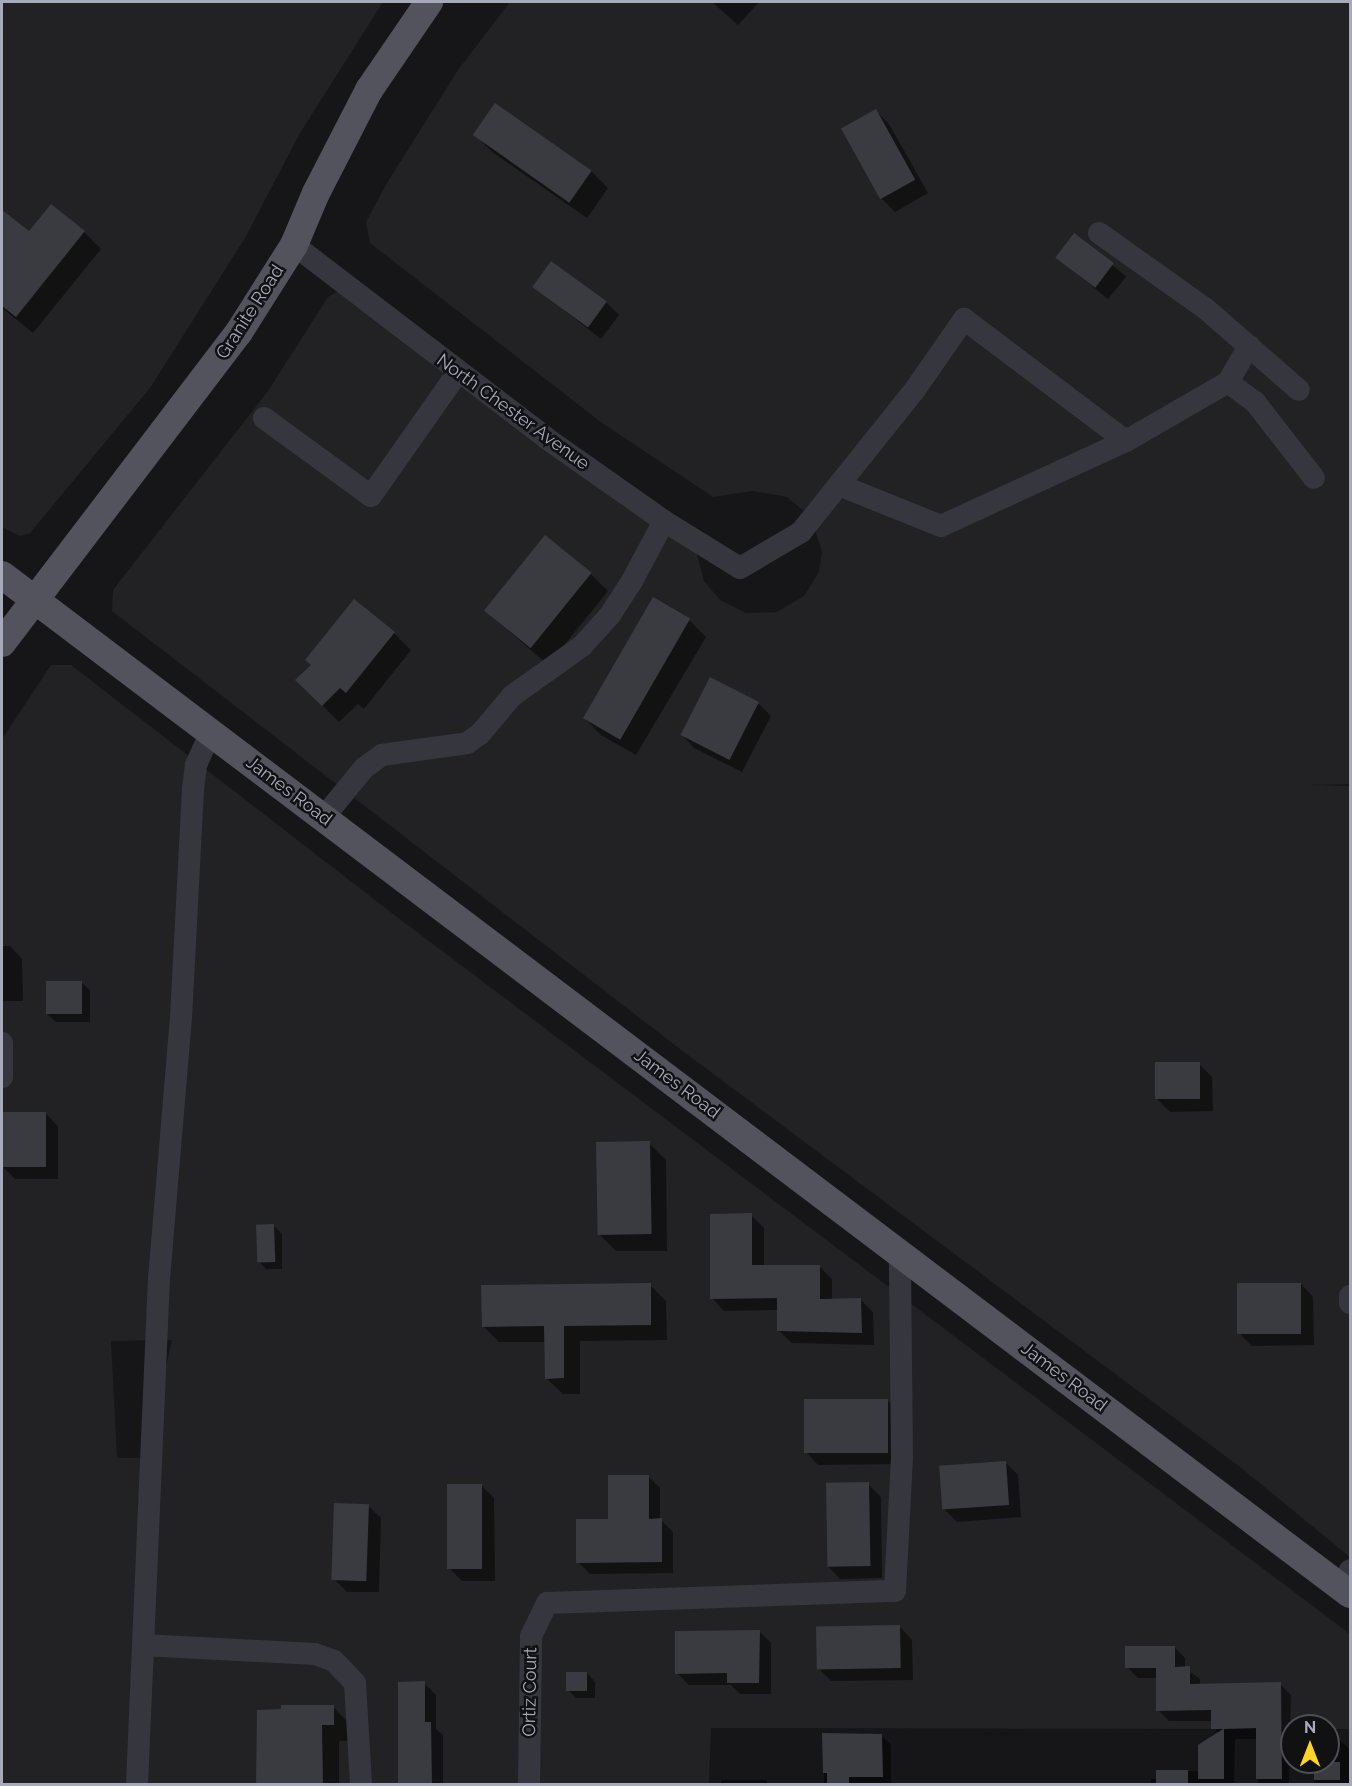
<!DOCTYPE html>
<html>
<head>
<meta charset="utf-8">
<style>
	body { margin:0 }
	#map { position:relative; width:1352px; height:1786px; overflow:hidden; background:#161618; font-family:Raleway,sans-serif }
	div>[style] { position:absolute }
	.built>* { inset:0; background:#222225 }
	.shadow>* { inset:0; background:#0007; transform-origin:0 0 }
	.building>* { inset:0; background:#3a3b40; transform-origin:0 0 }
	.minor>* { height:22px; margin:-11px; padding:0 11px; transform-origin:11px; border-radius:11px; background:#36373e }
	.major>* { height:28px; margin:-14px; padding:0 14px; transform-origin:14px; border-radius:14px; background:#52535d }
	span { translate:-50% -50%; white-space:nowrap; text-align:center; line-height:1.15; -webkit-text-stroke:5px #111113; paint-order:stroke }
	.street-label { font-size:18px; color:#a6aaba }
	.frame { position:absolute; inset:0; border:3px solid #a6aaba; pointer-events:none }
	.north { position:absolute; left:1280px; top:1714px; width:60px; height:60px; box-sizing:border-box; background:#111113; border:2px solid #4d4e56; border-radius:50%; rotate:0deg; font-size:16px; font-weight:700; line-height:24px; text-align:center; color:#a6aaba }
	.north::after { content:''; display:block; margin:auto; width:21px; height:27px; background:#ffd427; clip-path:polygon(50% 0,100% 100%,50% 72%,0 100%) }
</style>
</head>
<body>
<div id="map">
	<div class="built">
		<div style="clip-path:polygon(2px 2px,383px 2px,300px 133px,245px 238px,150px 388px,30px 533px,20px 536px,2px 527px)"></div>
		<div style="clip-path:polygon(510px 2px,1350px 2px,1350px 784px,1309px 785px,1350px 786px,1350px 1557px,1240px 1467px,680px 1049px,112px 611px,113px 590px,268px 391px,328px 297px,341px 289px,695px 547px,704px 581px,720px 600px,746px 613px,777px 612px,804px 596px,819px 572px,822px 552px,811px 517px,787px 497px,753px 491px,713px 497px,602px 423px,370px 243px,366px 222px,387px 183px,458px 70px)"></div>
		<div style="clip-path:polygon(evenodd,51px 665px,71px 665px,397px 917px,1350px 1634px,1350px 1729px,1328px 1729px,1328px 1726px,1292px 1726px,1292px 1729px,711px 1728px,709px 1784px,2px 1784px,2px 739px,51px 665px,172px 1340px,145px 1458px,117px 1458px,111px 1341px,172px 1340px)"></div>
	</div>
	<div class="shadow">
		<div style="clip-path:polygon(712px 2px,759px 2px,738px 25px)"></div>
		<div style="clip-path:polygon(496px 105px,591px 171px,608px 188px,587px 218px,492px 152px,475px 135px)"></div>
		<div style="clip-path:polygon(876px 111px,889px 124px,928px 193px,895px 212px,882px 199px)"></div>
		<div style="clip-path:polygon(2px 212px,29px 233px,84px 232px,101px 249px,33px 333px,2px 308px)"></div>
		<div style="left:1075px;top:235px;width:66px;height:29px;rotate:39deg"></div>
		<div style="clip-path:polygon(534px 287px,606px 302px,619px 315px,601px 339px)"></div>
		<div style="clip-path:polygon(591px 574px,608px 591px,548px 665px,486px 611px)"></div>
		<div style="clip-path:polygon(689px 620px,706px 637px,636px 755px,601px 735px,584px 718px)"></div>
		<div style="clip-path:polygon(394px 633px,411px 650px,364px 709px,358px 704px,339px 722px,297px 680px)"></div>
		<div style="clip-path:polygon(758px 703px,771px 716px,742px 772px,694px 748px,682px 735px)"></div>
		<div style="clip-path:polygon(2px 946px,10px 946px,22px 959px,23px 1001px,2px 1001px)"></div>
		<div style="clip-path:polygon(81px 982px,90px 990px,90px 1022px,56px 1022px,47px 1014px)"></div>
		<div style="clip-path:polygon(1199px 1064px,1212px 1077px,1213px 1111px,1170px 1112px,1157px 1099px)"></div>
		<div style="clip-path:polygon(45px 1113px,58px 1126px,58px 1179px,15px 1179px,3px 1167px,2px 1114px)"></div>
		<div style="clip-path:polygon(649px 1143px,666px 1160px,667px 1251px,616px 1251px,599px 1234px)"></div>
		<div style="clip-path:polygon(751px 1215px,764px 1228px,764px 1267px,819px 1266px,832px 1279px,832px 1300px,861px 1300px,873px 1312px,874px 1345px,792px 1343px,779px 1331px,779px 1310px,724px 1311px,712px 1298px)"></div>
		<div style="clip-path:polygon(274px 1226px,282px 1234px,282px 1269px,266px 1269px,258px 1261px)"></div>
		<div style="clip-path:polygon(1301px 1284px,1313px 1297px,1314px 1345px,1252px 1346px,1239px 1333px)"></div>
		<div style="clip-path:polygon(650px 1285px,666px 1301px,667px 1340px,580px 1341px,580px 1394px,563px 1394px,546px 1378px,546px 1342px,499px 1342px,483px 1326px)"></div>
		<div style="clip-path:polygon(887px 1400px,900px 1413px,900px 1464px,818px 1465px,806px 1452px)"></div>
		<div style="clip-path:polygon(1005px 1462px,1018px 1475px,1021px 1517px,957px 1522px,944px 1509px)"></div>
		<div style="clip-path:polygon(648px 1476px,660px 1488px,660px 1519px,673px 1532px,673px 1573px,590px 1574px,578px 1562px)"></div>
		<div style="clip-path:polygon(868px 1484px,881px 1497px,882px 1578px,840px 1579px,828px 1566px)"></div>
		<div style="clip-path:polygon(481px 1485px,494px 1498px,495px 1581px,462px 1581px,449px 1568px)"></div>
		<div style="clip-path:polygon(368px 1506px,381px 1518px,379px 1592px,347px 1592px,334px 1579px)"></div>
		<div style="clip-path:polygon(900px 1627px,912px 1640px,913px 1680px,831px 1681px,818px 1668px)"></div>
		<div style="clip-path:polygon(759px 1631px,771px 1643px,771px 1694px,740px 1694px,731px 1685px,689px 1685px,677px 1673px)"></div>
		<div style="clip-path:polygon(1174px 1647px,1185px 1658px,1185px 1668px,1200px 1679px,1200px 1686px,1280px 1684px,1291px 1695px,1289px 1784px,1258px 1784px,1258px 1739px,1235px 1739px,1234px 1784px,1151px 1784px,1151px 1779px,1158px 1779px,1158px 1772px,1200px 1771px,1218px 1734px,1213px 1721px,1169px 1721px,1158px 1710px,1157px 1678px,1138px 1678px,1127px 1667px)"></div>
		<div style="clip-path:polygon(587px 1673px,595px 1682px,595px 1698px,576px 1698px,568px 1690px)"></div>
		<div style="clip-path:polygon(424px 1683px,436px 1695px,436px 1729px,443px 1735px,443px 1784px,400px 1784px)"></div>
		<div style="clip-path:polygon(333px 1707px,350px 1724px,350px 1741px,339px 1741px,339px 1784px,258px 1784px)"></div>
		<div style="clip-path:polygon(824px 1734px,882px 1736px,891px 1745px,891px 1784px,824px 1784px)"></div>
		<div style="clip-path:polygon(1328px 1739px,1339px 1739px,1350px 1750px,1350px 1784px,1314px 1784px,1315px 1762px,1328px 1762px)"></div>
		<div style="left:721px;top:1780px;width:46px;height:4px"></div>
	</div>
	<div class="building">
		<div style="left:495px;top:103px;width:118px;height:39px;rotate:35deg"></div>
		<div style="left:876px;top:109px;width:81px;height:40px;rotate:61deg"></div>
		<div style="clip-path:polygon(51px 204px,85px 231px,16px 317px,2px 306px,2px 210px,29px 231px)"></div>
		<div style="left:1074px;top:233px;width:50px;height:31px;rotate:37deg"></div>
		<div style="left:551px;top:261px;width:69px;height:32px;rotate:36deg"></div>
		<div style="left:545px;top:535px;width:60px;height:97px;rotate:39deg"></div>
		<div style="left:653px;top:597px;width:43px;height:140px;rotate:30deg"></div>
		<div style="clip-path:polygon(354px 599px,395px 632px,346px 693px,340px 688px,322px 706px,295px 680px,311px 665px,305px 660px)"></div>
		<div style="left:710px;top:677px;width:55px;height:65px;rotate:27deg"></div>
		<div style="left:46px;top:981px;width:36px;height:33px"></div>
		<div style="left:1200px;top:1062px;width:37px;height:45px;rotate:90deg"></div>
		<div style="left:2px;top:1112px;width:44px;height:55px"></div>
		<div style="left:650px;top:1141px;width:93px;height:54px;rotate:89deg"></div>
		<div style="clip-path:polygon(752px 1213px,752px 1265px,820px 1265px,820px 1299px,861px 1298px,862px 1333px,777px 1331px,777px 1298px,710px 1299px,710px 1214px)"></div>
		<div style="left:274px;top:1224px;width:38px;height:18px;rotate:88deg"></div>
		<div style="clip-path:polygon(651px 1283px,651px 1325px,564px 1326px,564px 1378px,545px 1379px,544px 1326px,482px 1327px,481px 1285px)"></div>
		<div style="left:1237px;top:1283px;width:64px;height:51px"></div>
		<div style="left:804px;top:1399px;width:84px;height:54px"></div>
		<div style="left:1006px;top:1461px;width:44px;height:67px;rotate:86deg"></div>
		<div style="clip-path:polygon(608px 1475px,649px 1475px,649px 1519px,662px 1518px,662px 1562px,576px 1563px,576px 1519px,608px 1519px)"></div>
		<div style="left:869px;top:1482px;width:84px;height:43px;rotate:89deg"></div>
		<div style="left:447px;top:1484px;width:35px;height:85px"></div>
		<div style="left:334px;top:1503px;width:35px;height:77px;rotate:2deg"></div>
		<div style="left:900px;top:1625px;width:43px;height:84px;rotate:89deg"></div>
		<div style="clip-path:polygon(760px 1630px,759px 1683px,727px 1683px,727px 1673px,675px 1674px,675px 1631px)"></div>
		<div style="clip-path:polygon(1125px 1646px,1175px 1646px,1175px 1667px,1190px 1666px,1190px 1684px,1281px 1682px,1282px 1779px,1256px 1779px,1256px 1728px,1224px 1729px,1224px 1779px,1198px 1779px,1198px 1745px,1223px 1729px,1211px 1729px,1211px 1710px,1156px 1711px,1156px 1668px,1125px 1668px)"></div>
		<div style="left:566px;top:1672px;width:21px;height:19px"></div>
		<div style="clip-path:polygon(425px 1681px,425px 1722px,431px 1722px,432px 1785px,398px 1785px,398px 1682px)"></div>
		<div style="clip-path:polygon(281px 1705px,334px 1705px,334px 1725px,322px 1725px,323px 1785px,256px 1785px,257px 1710px,281px 1709px)"></div>
		<div style="clip-path:polygon(822px 1733px,882px 1734px,883px 1777px,849px 1777px,849px 1785px,827px 1785px,827px 1773px,823px 1773px)"></div>
		<div style="left:1314px;top:1762px;width:26px;height:18px"></div>
		<div style="left:1156px;top:1770px;width:32px;height:15px"></div>
	</div>
	<div class="minor">
		<div style="left:1099px;top:233px;width:131px;rotate:35.4deg"></div>
		<div style="left:1206px;top:309px;width:123px;rotate:41.1deg"></div>
		<div style="left:294px;top:245px;width:317px;rotate:37.4deg"></div>
		<div style="left:546px;top:438px;width:144px;rotate:35.1deg"></div>
		<div style="left:664px;top:521px;width:89px;rotate:31.7deg"></div>
		<div style="left:740px;top:568px;width:71px;rotate:-30.5deg"></div>
		<div style="left:801px;top:532px;width:181px;rotate:-51.3deg"></div>
		<div style="left:914px;top:391px;width:88px;rotate:-55.2deg"></div>
		<div style="left:964px;top:319px;width:203px;rotate:37deg"></div>
		<div style="left:1126px;top:441px;width:118px;rotate:-30deg"></div>
		<div style="left:1228px;top:382px;width:34px;rotate:37deg"></div>
		<div style="left:1255px;top:402px;width:96px;rotate:52.2deg"></div>
		<div style="left:1228px;top:382px;width:42px;rotate:-59.7deg"></div>
		<div style="left:264px;top:418px;width:132px;rotate:36.1deg"></div>
		<div style="left:371px;top:496px;width:151px;rotate:-54.9deg"></div>
		<div style="left:839px;top:485px;width:110px;rotate:21.9deg"></div>
		<div style="left:941px;top:526px;width:204px;rotate:-24.7deg"></div>
		<div style="left:324px;top:817px;width:63px;rotate:-50.8deg"></div>
		<div style="left:364px;top:768px;width:22px;rotate:-36deg"></div>
		<div style="left:382px;top:755px;width:86px;rotate:-8deg"></div>
		<div style="left:467px;top:743px;width:16px;rotate:-35deg"></div>
		<div style="left:480px;top:734px;width:50px;rotate:-49.9deg"></div>
		<div style="left:512px;top:696px;width:86px;rotate:-35.5deg"></div>
		<div style="left:582px;top:646px;width:42px;rotate:-47.9deg"></div>
		<div style="left:610px;top:615px;width:40px;rotate:-57.1deg"></div>
		<div style="left:632px;top:581px;width:68px;rotate:-61.9deg"></div>
		<div style="left:2px;top:1043px;width:34px;rotate:90deg"></div>
		<div style="left:1350px;top:1296px;width:7px;rotate:90deg"></div>
		<div style="left:1346px;top:1590px;width:20px;rotate:-79deg"></div>
		<div style="left:143px;top:1645px;width:172px;rotate:3deg"></div>
		<div style="left:315px;top:1654px;width:20px;rotate:20deg"></div>
		<div style="left:334px;top:1661px;width:30px;rotate:46deg"></div>
		<div style="left:355px;top:1683px;width:101px;rotate:86.6deg"></div>
		<div style="left:137px;top:1784px;width:505px;rotate:-87.51deg"></div>
		<div style="left:159px;top:1279px;width:262px;rotate:-85.2deg"></div>
		<div style="left:181px;top:1018px;width:229px;rotate:-87deg"></div>
		<div style="left:193px;top:789px;width:24px;rotate:-83deg"></div>
		<div style="left:196px;top:765px;width:36px;rotate:-66deg"></div>
		<div style="left:529px;top:1784px;width:148px;rotate:-89.2deg"></div>
		<div style="left:531px;top:1636px;width:37px;rotate:-64deg"></div>
		<div style="left:547px;top:1603px;width:348px;rotate:-2deg"></div>
		<div style="left:895px;top:1591px;width:133px;rotate:-87deg"></div>
		<div style="left:902px;top:1458px;width:205px;rotate:-90.6deg"></div>
	</div>
	<div class="major">
		<div style="left:2px;top:575px;width:1690px;rotate:37.09deg"></div>
		<div style="left:2px;top:643px;width:391px;rotate:-52.7deg"></div>
		<div style="left:239px;top:332px;width:103px;rotate:-57.7deg"></div>
		<div style="left:294px;top:245px;width:56px;rotate:-67.1deg"></div>
		<div style="left:316px;top:193px;width:116px;rotate:-62.8deg"></div>
		<div style="left:369px;top:90px;width:107px;rotate:-55.7deg"></div>
	</div>
	<div class="street-label">
		<span style="left:250px;top:312px;rotate:-57deg">Granite Road</span>
		<span style="left:513px;top:412px;rotate:36deg">North Chester Avenue</span>
		<span style="left:289px;top:791px;rotate:37deg">James Road</span>
		<span style="left:677px;top:1084px;rotate:37deg">James Road</span>
		<span style="left:1064px;top:1377px;rotate:37deg">James Road</span>
		<span style="left:530px;top:1692px;rotate:-89deg">Ortiz Court</span>
	</div>
	<div class="frame"></div>
	<div class="north">N</div>
</div>
</body>
</html>
